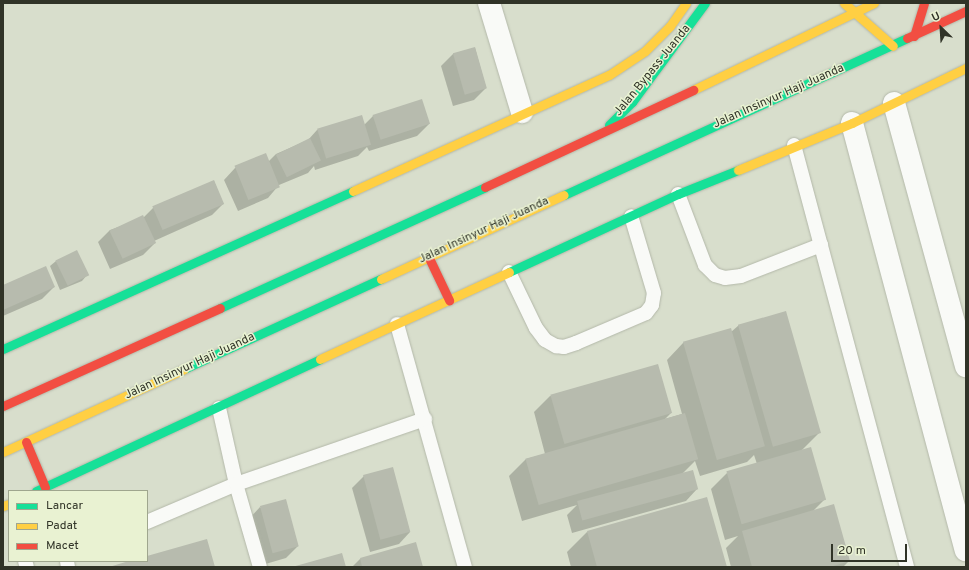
<!DOCTYPE html>
<html>
<head>
<meta charset="utf-8">
<style>
	body { margin:0 }
	#map { position:relative; width:969px; height:570px; overflow:hidden; background:#d8decc; font-family:Overpass,sans-serif }
	div>[style] { position:absolute }
	.shadow>* { inset:0; background:#0003 }
	.building>* { inset:0; background:#b7bbae; transform-origin:0 0 }
	.roads { filter:drop-shadow(0 0 1px #b3b8a9) drop-shadow(0 0 1px #b3b8a9) }
	.lane>* { height:14px; margin:-7px; padding:0 7px; transform-origin:7px; border-radius:7px; background:#f9faf7 }
	.street>* { height:22px; margin:-11px; padding:0 11px; transform-origin:11px; border-radius:11px; background:#f9faf7 }
	.fast>* { height:9px; margin:-4.5px; padding:0 4.5px; transform-origin:4.5px; border-radius:4.5px; background:#16e098 }
	.slow>* { height:9px; margin:-4.5px; padding:0 4.5px; transform-origin:4.5px; border-radius:4.5px; background:#ffcf43 }
	.jam>* { height:9px; margin:-4.5px; padding:0 4.5px; transform-origin:4.5px; border-radius:4.5px; background:#f24e42 }
	span { translate:-50% -50%; white-space:nowrap; text-align:center; line-height:1.15; -webkit-text-stroke:3px #e9f2d2; paint-order:stroke }
	.street-label { font-size:12px; color:#303327 }
	.frame { position:absolute; inset:0; border:4px solid #303327; pointer-events:none }
	.legend { position:absolute; left:8px; top:490px; width:140px; height:72px; box-sizing:border-box; background:#e9f2d2; border:1px solid #9fa68e; margin:0; padding:5px 7px; list-style:none; font-size:12px; color:#303327 }
	.legend li { display:flex; align-items:center; gap:8px; height:20px }
	.legend b { width:20px; border:1px solid #9fa68e }
	.north { position:absolute; left:921px; top:8px; width:40px; height:40px; -webkit-text-stroke:3px #e9f2d2; paint-order:stroke; rotate:335deg; font-size:11px; font-weight:700; line-height:16px; text-align:center; color:#303327 }
	.north::after { content:''; display:block; margin:auto; width:14px; height:18px; background:#303327; clip-path:polygon(50% 0,100% 100%,50% 72%,0 100%) }
	.scale { position:absolute; left:831px; top:544px; width:76px; height:18px; box-sizing:border-box; border:2px solid #303327; border-top:0; padding-left:5px; font-size:12px; line-height:14px; white-space:nowrap; color:#303327; -webkit-text-stroke:3px #e9f2d2; paint-order:stroke }
</style>
</head>
<body>
<div id="map">
	<div class="shadow">
		<div style="clip-path:polygon(475px 48px,486px 88px,474px 100px,453px 106px,441px 66px,453px 54px)"></div>
		<div style="clip-path:polygon(373px 116px,429px 124px,417px 136px,369px 151px,367px 147px,358px 156px,315px 170px,314px 166px,308px 173px,279px 185px,268px 198px,238px 211px,224px 180px,235px 168px,265px 154px,268px 162px,276px 154px,308px 140px,317px 130px,364px 125px)"></div>
		<div style="clip-path:polygon(214px 181px,223px 204px,212px 215px,154px 241px,155px 243px,143px 255px,110px 269px,98px 242px,110px 230px,143px 218px,153px 208px)"></div>
		<div style="clip-path:polygon(56px 261px,87px 275px,82px 281px,60px 290px,50px 266px)"></div>
		<div style="clip-path:polygon(3px 286px,54px 287px,42px 299px,3px 316px)"></div>
		<div style="clip-path:polygon(739px 325px,819px 433px,801px 451px,824px 500px,813px 511px,849px 561px,843px 567px,731px 567px,726px 548px,738px 536px,725px 540px,711px 489px,728px 472px,757px 464px,754px 455px,747px 462px,700px 476px,695px 461px,682px 474px,697px 489px,686px 501px,572px 533px,567px 515px,577px 505px,522px 521px,509px 476px,526px 459px,545px 454px,534px 412px,550px 396px,671px 413px,665px 419px,682px 414px,667px 360px,683px 343px,731px 329px,731px 332px)"></div>
		<div style="clip-path:polygon(364px 476px,410px 532px,399px 544px,370px 552px,352px 488px)"></div>
		<div style="clip-path:polygon(260px 507px,298px 546px,286px 558px,262px 565px,249px 519px)"></div>
		<div style="clip-path:polygon(587px 532px,726px 567px,571px 567px,567px 552px)"></div>
		<div style="clip-path:polygon(360px 559px,422px 567px,352px 567px)"></div>
	</div>
	<div class="building">
		<div style="left:475px;top:47px;width:43px;height:23px;rotate:74deg"></div>
		<div style="left:422px;top:99px;width:26px;height:52px;rotate:72deg"></div>
		<div style="left:362px;top:115px;width:31px;height:47px;rotate:73deg"></div>
		<div style="left:310px;top:138px;width:25px;height:38px;rotate:64deg"></div>
		<div style="left:266px;top:153px;width:37px;height:34px;rotate:68deg"></div>
		<div style="left:214px;top:180px;width:26px;height:67px;rotate:67deg"></div>
		<div style="left:143px;top:215px;width:31px;height:37px;rotate:65deg"></div>
		<div style="left:77px;top:250px;width:28px;height:24px;rotate:64deg"></div>
		<div style="clip-path:polygon(46px 266px,55px 287px,3px 310px,3px 285px)"></div>
		<div style="left:786px;top:311px;width:127px;height:50px;rotate:74deg"></div>
		<div style="left:731px;top:328px;width:123px;height:50px;rotate:74deg"></div>
		<div style="left:658px;top:364px;width:51px;height:112px;rotate:74deg"></div>
		<div style="left:685px;top:413px;width:48px;height:166px;rotate:74deg"></div>
		<div style="left:811px;top:447px;width:55px;height:88px;rotate:74deg"></div>
		<div style="left:393px;top:467px;width:67px;height:31px;rotate:75deg"></div>
		<div style="left:693px;top:470px;width:20px;height:120px;rotate:75deg"></div>
		<div style="clip-path:polygon(707px 497px,727px 567px,597px 567px,587px 531px)"></div>
		<div style="left:286px;top:499px;width:49px;height:27px;rotate:75deg"></div>
		<div style="clip-path:polygon(834px 504px,850px 561px,830px 567px,752px 567px,742px 531px)"></div>
		<div style="clip-path:polygon(207px 539px,215px 567px,109px 567px,129px 561px,147px 561px,147px 556px)"></div>
		<div style="clip-path:polygon(416px 542px,423px 567px,362px 567px,360px 558px)"></div>
		<div style="clip-path:polygon(342px 553px,346px 567px,292px 567px)"></div>
	</div>
	<div class="roads">
		<div class="lane">
			<div style="left:794px;top:145px;width:437px;rotate:75deg"></div>
			<div style="left:678px;top:194px;width:76px;rotate:69.2deg"></div>
			<div style="left:705px;top:265px;width:14px;rotate:45deg"></div>
			<div style="left:715px;top:275px;width:10px;rotate:17deg"></div>
			<div style="left:725px;top:278px;width:16px;rotate:-7deg"></div>
			<div style="left:741px;top:276px;width:86px;rotate:-21.2deg"></div>
			<div style="left:509px;top:272px;width:62px;rotate:64.3deg"></div>
			<div style="left:536px;top:328px;width:15px;rotate:53deg"></div>
			<div style="left:545px;top:340px;width:13px;rotate:29deg"></div>
			<div style="left:556px;top:346px;width:8px;rotate:7deg"></div>
			<div style="left:564px;top:347px;width:13px;rotate:-18deg"></div>
			<div style="left:576px;top:343px;width:76px;rotate:-23.2deg"></div>
			<div style="left:646px;top:313px;width:10px;rotate:-53deg"></div>
			<div style="left:652px;top:305px;width:12px;rotate:-81deg"></div>
			<div style="left:654px;top:293px;width:80px;rotate:-106.6deg"></div>
			<div style="left:397px;top:324px;width:252px;rotate:74.4deg"></div>
			<div style="left:219px;top:408px;width:78px;rotate:77.4deg"></div>
			<div style="left:236px;top:484px;width:86px;rotate:73.9deg"></div>
			<div style="left:147px;top:522px;width:97px;rotate:-23.1deg"></div>
			<div style="left:236px;top:484px;width:200px;rotate:-19deg"></div>
			<div style="left:25px;top:561px;width:6px;rotate:72deg"></div>
			<div style="left:67px;top:561px;width:6px;rotate:81deg"></div>
		</div>
		<div class="street">
			<div style="left:489px;top:3px;width:114px;rotate:73.2deg"></div>
			<div style="left:894px;top:103px;width:273px;rotate:74.7deg"></div>
			<div style="left:852px;top:123px;width:442px;rotate:75.1deg"></div>
		</div>
		<div class="fast">
			<div style="left:609px;top:125px;width:33px;rotate:-45deg"></div>
			<div style="left:632px;top:102px;width:123px;rotate:-53.6deg"></div>
			<div style="left:564px;top:195px;width:377px;rotate:-24.6deg"></div>
			<div style="left:509px;top:272px;width:186px;rotate:-24.8deg"></div>
			<div style="left:678px;top:194px;width:65px;rotate:-21.8deg"></div>
			<div style="left:220px;top:308px;width:291px;rotate:-24.5deg"></div>
			<div style="left:3px;top:349px;width:384px;rotate:-24.3deg"></div>
			<div style="left:184px;top:369px;width:217px;rotate:-24.6deg"></div>
			<div style="left:36px;top:491px;width:313px;rotate:-24.9deg"></div>
		</div>
		<div class="slow">
			<div style="left:844px;top:3px;width:65px;rotate:41.3deg"></div>
			<div style="left:693px;top:90px;width:201px;rotate:-25.7deg"></div>
			<div style="left:738px;top:170px;width:123px;rotate:-22.4deg"></div>
			<div style="left:852px;top:123px;width:127px;rotate:-25.8deg"></div>
			<div style="left:353px;top:191px;width:281px;rotate:-24.4deg"></div>
			<div style="left:609px;top:75px;width:43px;rotate:-33.7deg"></div>
			<div style="left:645px;top:51px;width:35px;rotate:-45deg"></div>
			<div style="left:670px;top:26px;width:28px;rotate:-55deg"></div>
			<div style="left:381px;top:279px;width:201px;rotate:-24.7deg"></div>
			<div style="left:320px;top:359px;width:208px;rotate:-24.7deg"></div>
			<div style="left:3px;top:452px;width:199px;rotate:-24.6deg"></div>
			<div style="left:3px;top:506px;width:6px;rotate:-18deg"></div>
		</div>
		<div class="jam">
			<div style="left:914px;top:36px;width:34px;rotate:-73deg"></div>
			<div style="left:907px;top:38px;width:65px;rotate:-24.6deg"></div>
			<div style="left:485px;top:187px;width:230px;rotate:-25deg"></div>
			<div style="left:429px;top:258px;width:47px;rotate:64.5deg"></div>
			<div style="left:3px;top:406px;width:238px;rotate:-24.3deg"></div>
			<div style="left:26px;top:442px;width:49px;rotate:67.1deg"></div>
		</div>
	</div>
	<div class="street-label">
		<span style="left:653px;top:71px;rotate:-51deg">Jalan Bypass Juanda</span>
		<span style="left:779px;top:97px;rotate:-24deg">Jalan Insinyur Haji Juanda</span>
		<span style="left:484px;top:231px;rotate:-25deg">Jalan Insinyur Haji Juanda</span>
		<span style="left:190px;top:367px;rotate:-25deg">Jalan Insinyur Haji Juanda</span>
	</div>
	<div class="frame"></div>
	<ul class="legend">
	<li><b style="height:5px;background:#16e098"></b>Lancar</li>
	<li><b style="height:5px;background:#ffcf43"></b>Padat</li>
	<li><b style="height:5px;background:#f24e42"></b>Macet</li>
	</ul>
	<div class="north">U</div>
	<div class="scale">20 m</div>
</div>
</body>
</html>
